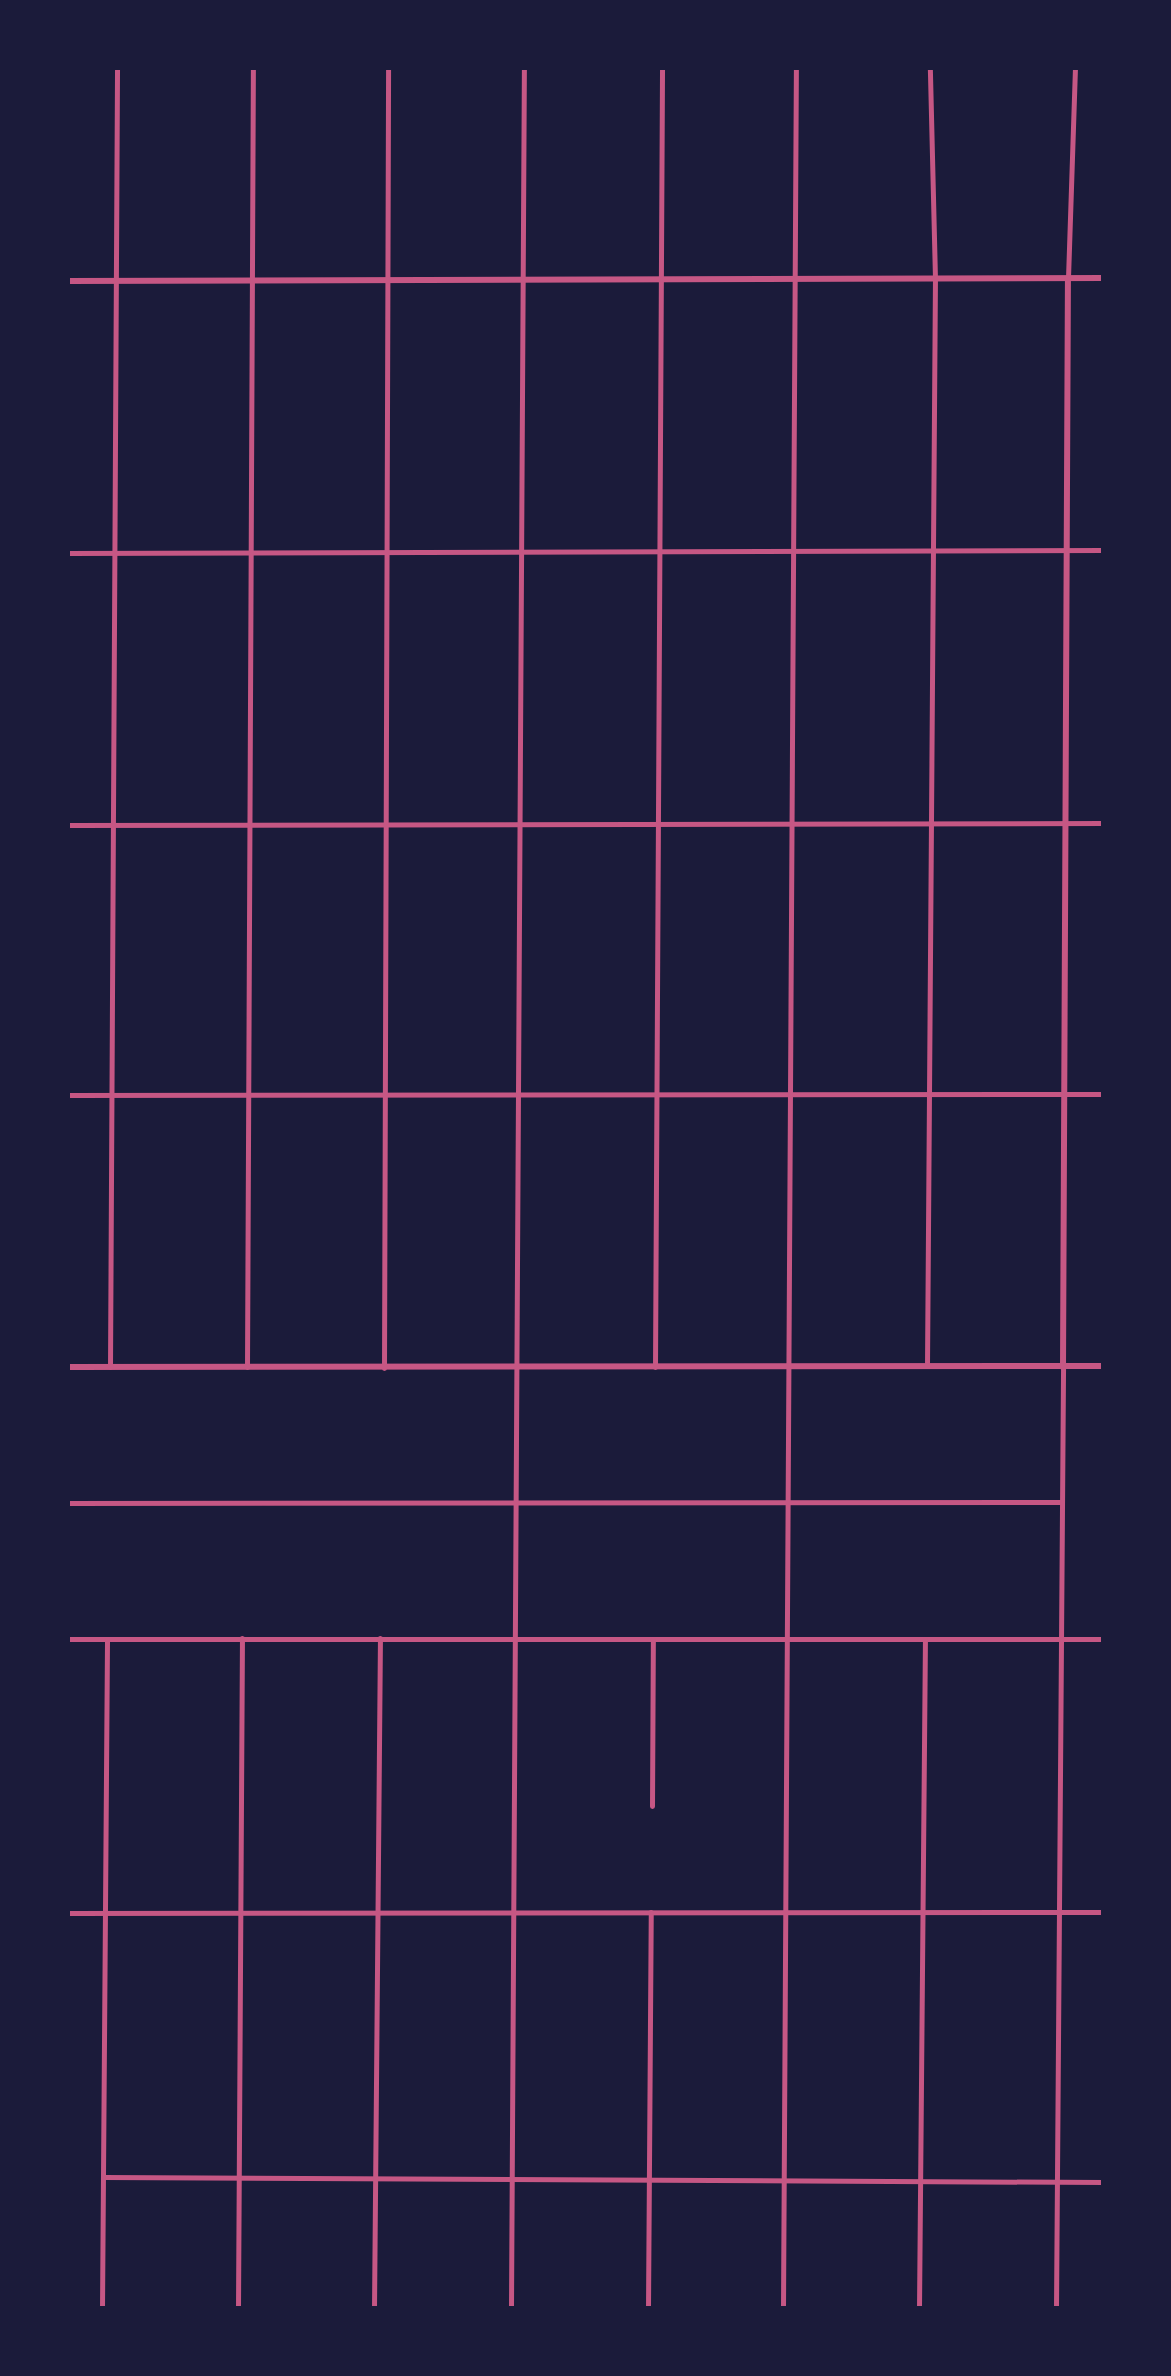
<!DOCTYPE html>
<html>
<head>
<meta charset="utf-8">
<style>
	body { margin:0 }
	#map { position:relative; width:1171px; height:2376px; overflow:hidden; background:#1b1b3a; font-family:Cabin,sans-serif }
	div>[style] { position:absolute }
	.minor>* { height:5px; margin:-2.5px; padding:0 2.5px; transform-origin:2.5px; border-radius:2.5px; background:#c65784 }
	.tertiary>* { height:6px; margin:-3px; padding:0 3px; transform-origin:3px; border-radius:3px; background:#c65784 }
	span { translate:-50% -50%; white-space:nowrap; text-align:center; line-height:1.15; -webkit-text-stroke:9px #1b1b3a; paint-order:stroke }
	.frame { position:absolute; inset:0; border:70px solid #1b1b3a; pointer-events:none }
</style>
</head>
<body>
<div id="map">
	<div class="minor">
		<div style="left:1103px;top:68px;width:1px"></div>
		<div style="left:1068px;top:278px;width:210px;rotate:-88.1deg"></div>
		<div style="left:68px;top:553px;width:1036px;rotate:-0.17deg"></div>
		<div style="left:68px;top:825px;width:1036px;rotate:-0.11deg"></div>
		<div style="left:68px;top:1095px;width:1036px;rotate:-0.06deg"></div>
		<div style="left:927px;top:1366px;width:1087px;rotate:-89.58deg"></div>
		<div style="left:935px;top:279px;width:211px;rotate:-91.4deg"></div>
		<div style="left:110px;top:1367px;width:1299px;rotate:-89.69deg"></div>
		<div style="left:247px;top:1367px;width:1299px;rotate:-89.74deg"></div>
		<div style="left:655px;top:1367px;width:1299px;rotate:-89.69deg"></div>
		<div style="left:384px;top:1368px;width:1300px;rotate:-89.82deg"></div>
		<div style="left:68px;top:1503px;width:993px;rotate:-0.06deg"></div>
		<div style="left:68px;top:1639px;width:1036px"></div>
		<div style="left:652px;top:1806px;width:167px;rotate:-89.7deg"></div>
		<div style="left:68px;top:1913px;width:1036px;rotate:-0.06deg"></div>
		<div style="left:103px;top:2177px;width:1001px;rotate:0.29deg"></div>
		<div style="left:102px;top:2308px;width:669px;rotate:-89.57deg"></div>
		<div style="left:238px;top:2308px;width:670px;rotate:-89.66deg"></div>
		<div style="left:374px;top:2308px;width:670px;rotate:-89.49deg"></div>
		<div style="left:511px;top:2308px;width:2240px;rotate:-89.67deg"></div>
		<div style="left:648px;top:2308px;width:396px;rotate:-89.6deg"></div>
		<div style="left:783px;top:2308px;width:2240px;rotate:-89.67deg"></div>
		<div style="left:919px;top:2308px;width:669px;rotate:-89.49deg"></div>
		<div style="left:1056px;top:2308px;width:941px;rotate:-89.57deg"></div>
	</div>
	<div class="tertiary">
		<div style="left:68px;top:281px;width:1036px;rotate:-0.17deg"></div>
		<div style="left:68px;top:1367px;width:1036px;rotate:-0.06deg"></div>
		<div style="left:1063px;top:1367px;width:1089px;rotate:-89.74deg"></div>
	</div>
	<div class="frame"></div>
</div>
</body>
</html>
